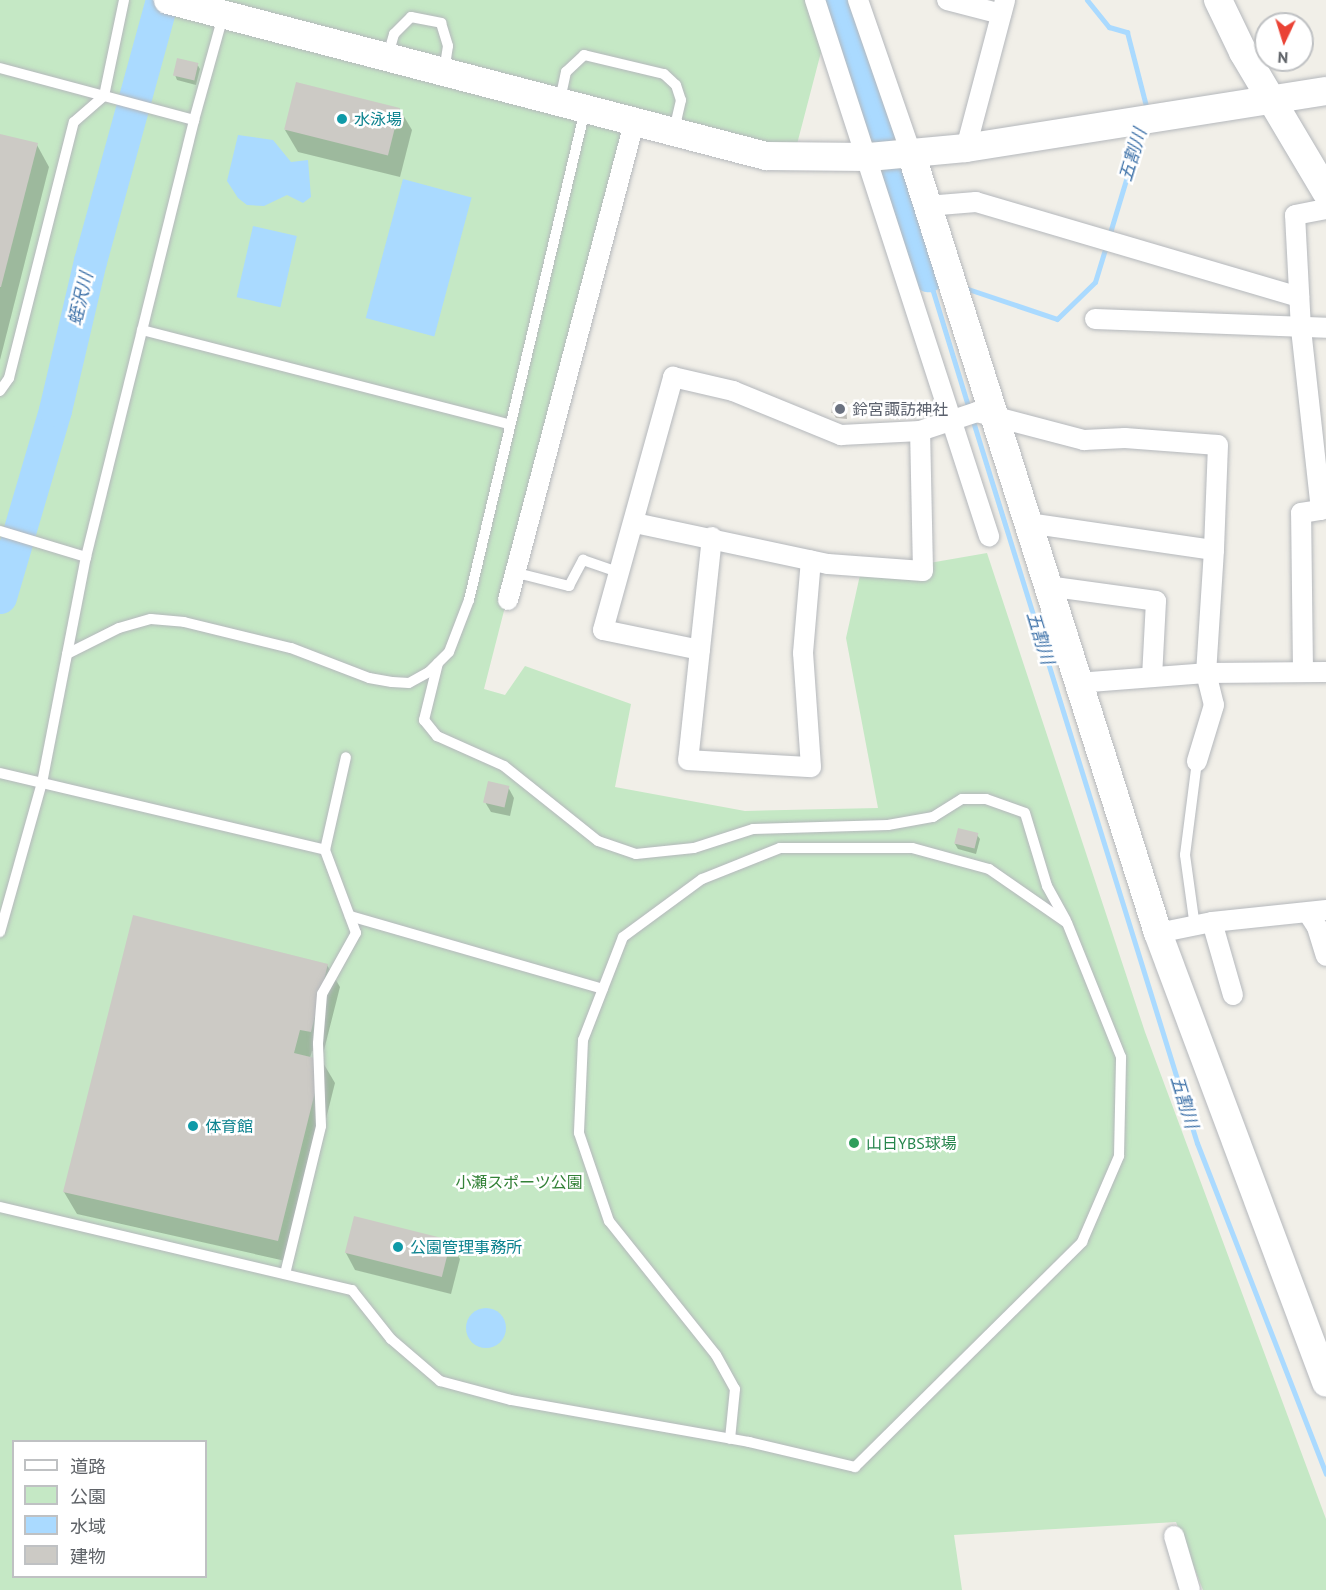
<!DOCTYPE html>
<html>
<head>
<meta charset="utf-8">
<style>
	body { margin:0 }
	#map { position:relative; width:1326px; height:1590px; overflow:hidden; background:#f1efe8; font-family:"PT Sans","Noto Sans JP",sans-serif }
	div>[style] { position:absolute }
	.green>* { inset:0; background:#c5e8c5 }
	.water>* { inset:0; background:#aadaff; transform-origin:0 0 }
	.round { border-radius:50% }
	.shadow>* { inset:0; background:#0003 }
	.stream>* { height:5px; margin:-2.5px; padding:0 2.5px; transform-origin:2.5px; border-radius:2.5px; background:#aadaff }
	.river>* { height:33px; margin:-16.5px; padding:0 16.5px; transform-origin:16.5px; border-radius:16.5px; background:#aadaff }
	.building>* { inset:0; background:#cccac5; transform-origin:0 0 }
	.roads { filter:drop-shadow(0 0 2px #b5b8bc) drop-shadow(0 0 2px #b5b8bc) }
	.lane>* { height:10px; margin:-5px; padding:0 5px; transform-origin:5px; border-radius:5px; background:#fff }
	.street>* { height:20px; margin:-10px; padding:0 10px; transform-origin:10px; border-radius:10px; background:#fff }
	.secondary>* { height:28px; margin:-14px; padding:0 14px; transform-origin:14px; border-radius:14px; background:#fff }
	.dots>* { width:16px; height:16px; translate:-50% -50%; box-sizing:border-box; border:3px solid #fff; border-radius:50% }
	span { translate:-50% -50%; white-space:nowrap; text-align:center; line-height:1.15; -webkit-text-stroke:5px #fff; paint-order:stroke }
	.culture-label { font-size:16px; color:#0d838f }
	.left { translate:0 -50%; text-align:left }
	.worship-label { font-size:16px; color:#5b616d }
	.leisure-label { font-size:16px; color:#27864d }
	.park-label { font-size:16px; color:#348238 }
	.water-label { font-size:18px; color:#4174aa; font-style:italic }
	.legend { position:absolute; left:12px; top:1440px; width:195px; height:138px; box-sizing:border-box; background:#fff; border:2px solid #bfc1c3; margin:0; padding:8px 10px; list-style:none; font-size:18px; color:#5f6368 }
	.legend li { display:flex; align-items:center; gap:12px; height:30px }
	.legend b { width:30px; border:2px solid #bfc1c3 }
	.north { position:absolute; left:1254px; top:12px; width:60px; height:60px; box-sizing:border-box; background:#fff; border:2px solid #bfc1c3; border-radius:50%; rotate:184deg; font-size:16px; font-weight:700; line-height:24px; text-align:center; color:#5f6368 }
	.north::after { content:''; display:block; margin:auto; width:21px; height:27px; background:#ea4335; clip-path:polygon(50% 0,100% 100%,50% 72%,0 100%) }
</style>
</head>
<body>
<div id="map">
	<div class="green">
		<div style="clip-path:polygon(evenodd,0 0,814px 0,826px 33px,796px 148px,631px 114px,484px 689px,505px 695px,525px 666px,631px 704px,615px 787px,745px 811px,878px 808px,846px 638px,860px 575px,987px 553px,1145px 1032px,1326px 1519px,1326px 1590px,1203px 1590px,1176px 1522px,954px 1535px,962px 1590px,0 1590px,0 0,14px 1442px,206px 1442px,206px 1576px,14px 1576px,14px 1442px)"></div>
	</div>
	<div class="water">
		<div style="clip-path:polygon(238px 135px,273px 140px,291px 162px,308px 160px,311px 197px,303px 203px,287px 195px,264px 206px,247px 205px,238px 198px,227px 181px)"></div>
		<div style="left:403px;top:179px;width:71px;height:144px;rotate:15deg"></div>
		<div style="left:253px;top:226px;width:45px;height:73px;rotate:13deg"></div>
		<div class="round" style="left:466px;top:1308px;width:40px;height:40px"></div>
	</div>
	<div class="shadow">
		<div style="clip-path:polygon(197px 64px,200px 69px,196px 85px,177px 80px,175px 75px)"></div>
		<div style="clip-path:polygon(399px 108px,412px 130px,400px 177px,298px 152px,285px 130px)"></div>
		<div style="clip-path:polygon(0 135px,37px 145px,49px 167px,0 360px)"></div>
		<div style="clip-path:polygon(846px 404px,847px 419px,836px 418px,833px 413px)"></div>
		<div style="clip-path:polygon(508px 787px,514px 798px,510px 816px,491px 812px,485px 802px)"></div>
		<div style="clip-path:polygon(977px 835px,980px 839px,976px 854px,958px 849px,955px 844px)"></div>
		<div style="clip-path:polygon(327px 965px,340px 987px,323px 1054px,312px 1051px,310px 1058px,322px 1061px,335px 1083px,290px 1262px,77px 1214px,64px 1192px)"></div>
		<div style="clip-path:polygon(450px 1242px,460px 1259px,451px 1294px,355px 1270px,346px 1253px)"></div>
	</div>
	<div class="stream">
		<div style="left:1087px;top:0;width:35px;rotate:51deg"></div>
		<div style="left:1109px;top:27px;width:19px;rotate:16deg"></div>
		<div style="left:1127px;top:32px;width:81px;rotate:75.6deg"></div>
		<div style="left:1109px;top:236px;width:111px;rotate:-73.2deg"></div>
		<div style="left:942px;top:280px;width:15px;rotate:-160deg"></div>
		<div style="left:928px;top:275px;width:140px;rotate:73deg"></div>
		<div style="left:962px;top:287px;width:100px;rotate:18.6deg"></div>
		<div style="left:1057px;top:319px;width:53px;rotate:-44.2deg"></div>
		<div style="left:1095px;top:282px;width:39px;rotate:-73deg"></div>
		<div style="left:972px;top:418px;width:759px;rotate:72.76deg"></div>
		<div style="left:1197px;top:1143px;width:355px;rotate:68.7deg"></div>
	</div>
	<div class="river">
		<div style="left:837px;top:0;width:290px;rotate:71.7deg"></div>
		<div style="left:0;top:597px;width:195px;rotate:-73.6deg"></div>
		<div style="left:55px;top:410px;width:153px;rotate:-76.8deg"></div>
		<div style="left:90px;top:261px;width:271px;rotate:-74.6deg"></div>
	</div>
	<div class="building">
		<div style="left:177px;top:58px;width:22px;height:18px;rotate:13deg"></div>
		<div style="left:296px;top:82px;width:107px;height:49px;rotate:14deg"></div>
		<div style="clip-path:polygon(0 134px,38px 143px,1px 287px,0 287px)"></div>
		<div style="clip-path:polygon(833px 402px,847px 402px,845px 414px,831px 413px)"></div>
		<div style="left:488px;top:781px;width:22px;height:22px;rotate:13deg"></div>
		<div style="left:958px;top:828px;width:21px;height:16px;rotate:14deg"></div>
		<div style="clip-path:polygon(133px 915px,328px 964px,311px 1032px,300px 1030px,294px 1053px,323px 1060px,278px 1241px,63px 1192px)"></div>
		<div style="left:354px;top:1216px;width:100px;height:38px;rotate:14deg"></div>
	</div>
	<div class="roads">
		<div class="lane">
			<div style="left:388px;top:55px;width:22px;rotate:-74deg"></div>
			<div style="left:394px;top:34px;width:24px;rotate:-45deg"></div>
			<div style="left:411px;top:17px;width:31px;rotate:11deg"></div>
			<div style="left:441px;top:23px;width:24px;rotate:73deg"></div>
			<div style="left:448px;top:46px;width:24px;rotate:99deg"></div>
			<div style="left:0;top:68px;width:201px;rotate:15deg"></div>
			<div style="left:560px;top:100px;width:29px;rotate:-78deg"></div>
			<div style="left:566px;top:72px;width:25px;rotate:-43deg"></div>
			<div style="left:584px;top:55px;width:82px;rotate:13.4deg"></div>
			<div style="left:664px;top:74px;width:16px;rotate:43deg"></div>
			<div style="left:676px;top:85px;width:16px;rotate:72deg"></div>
			<div style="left:681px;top:100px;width:31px;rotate:103deg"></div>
			<div style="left:142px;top:330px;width:378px;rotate:14.4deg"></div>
			<div style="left:0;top:391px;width:16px;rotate:-55deg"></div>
			<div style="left:9px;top:378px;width:264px;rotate:-75.8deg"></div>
			<div style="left:74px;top:122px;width:40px;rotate:-41deg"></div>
			<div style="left:104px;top:96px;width:98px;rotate:-78.2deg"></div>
			<div style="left:0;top:531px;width:90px;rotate:16.8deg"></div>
			<div style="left:517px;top:573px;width:54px;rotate:14deg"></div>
			<div style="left:569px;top:586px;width:30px;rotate:-62deg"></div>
			<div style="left:583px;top:560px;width:39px;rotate:19deg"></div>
			<div style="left:67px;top:654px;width:58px;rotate:-26.6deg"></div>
			<div style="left:119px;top:628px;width:33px;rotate:-16deg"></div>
			<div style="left:151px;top:619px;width:33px;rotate:5deg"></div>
			<div style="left:184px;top:622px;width:110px;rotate:13.7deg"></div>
			<div style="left:291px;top:648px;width:84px;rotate:21deg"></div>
			<div style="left:369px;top:678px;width:23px;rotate:10deg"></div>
			<div style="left:392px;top:682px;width:17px;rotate:3deg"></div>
			<div style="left:409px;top:683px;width:23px;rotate:-29deg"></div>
			<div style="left:429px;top:672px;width:28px;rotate:-45deg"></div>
			<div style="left:449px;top:652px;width:56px;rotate:-69deg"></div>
			<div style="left:469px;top:600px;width:504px;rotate:-76.68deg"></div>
			<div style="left:438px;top:663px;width:59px;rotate:103.8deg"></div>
			<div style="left:424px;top:720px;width:21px;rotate:51deg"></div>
			<div style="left:437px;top:736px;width:73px;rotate:24.1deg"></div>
			<div style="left:504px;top:766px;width:120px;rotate:38.6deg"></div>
			<div style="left:598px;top:841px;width:40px;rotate:18.9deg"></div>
			<div style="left:636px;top:854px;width:58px;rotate:-5.9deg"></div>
			<div style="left:694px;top:848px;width:62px;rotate:-17.9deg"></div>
			<div style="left:753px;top:829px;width:135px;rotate:-1.7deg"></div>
			<div style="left:888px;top:825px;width:46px;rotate:-10.1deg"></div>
			<div style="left:933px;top:817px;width:34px;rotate:-32deg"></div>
			<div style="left:962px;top:799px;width:24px"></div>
			<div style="left:986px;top:799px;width:41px;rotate:19.7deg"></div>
			<div style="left:1025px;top:813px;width:76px;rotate:73.2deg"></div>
			<div style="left:1047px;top:886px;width:39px;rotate:61deg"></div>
			<div style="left:0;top:773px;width:334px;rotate:13.3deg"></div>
			<div style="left:350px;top:916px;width:263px;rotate:16.1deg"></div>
			<div style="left:1195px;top:927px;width:73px;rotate:-97.9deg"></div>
			<div style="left:1185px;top:855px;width:95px;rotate:-82.7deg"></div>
			<div style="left:0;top:932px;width:155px;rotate:-74.3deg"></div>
			<div style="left:42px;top:783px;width:230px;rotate:-79deg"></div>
			<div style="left:86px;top:557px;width:450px;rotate:-76.1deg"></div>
			<div style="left:194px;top:120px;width:108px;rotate:-74.4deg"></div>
			<div style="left:0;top:1207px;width:362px;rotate:13.3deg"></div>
			<div style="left:352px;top:1290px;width:63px;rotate:51.5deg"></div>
			<div style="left:391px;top:1339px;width:65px;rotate:40.6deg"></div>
			<div style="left:440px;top:1381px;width:73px;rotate:15deg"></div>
			<div style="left:511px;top:1400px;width:242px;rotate:10deg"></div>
			<div style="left:749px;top:1442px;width:109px;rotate:13.3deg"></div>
			<div style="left:855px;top:1467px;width:320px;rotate:-44.7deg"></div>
			<div style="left:1082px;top:1242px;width:94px;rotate:-66.7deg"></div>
			<div style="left:1119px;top:1156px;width:99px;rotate:-88.8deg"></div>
			<div style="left:1121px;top:1057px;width:144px;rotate:-111.9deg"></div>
			<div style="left:1067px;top:923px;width:95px;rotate:-145.3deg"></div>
			<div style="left:989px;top:869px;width:80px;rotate:-164.7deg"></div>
			<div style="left:912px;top:848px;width:132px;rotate:180deg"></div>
			<div style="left:780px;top:848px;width:84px;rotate:158.3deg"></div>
			<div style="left:702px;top:879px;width:98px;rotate:143.7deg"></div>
			<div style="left:623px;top:937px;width:110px;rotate:111.2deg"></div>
			<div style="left:583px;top:1040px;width:93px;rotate:92.5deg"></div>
			<div style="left:579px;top:1133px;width:93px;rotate:71.2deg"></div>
			<div style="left:609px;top:1221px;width:171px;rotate:51.4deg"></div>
			<div style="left:716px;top:1355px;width:39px;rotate:61deg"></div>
			<div style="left:735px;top:1389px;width:50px;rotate:95.7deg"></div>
			<div style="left:285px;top:1274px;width:152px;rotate:-76.3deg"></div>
			<div style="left:321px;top:1126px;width:83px;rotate:-92.1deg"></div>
			<div style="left:318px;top:1043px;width:49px;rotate:-85.3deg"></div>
			<div style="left:322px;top:994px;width:70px;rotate:-60.9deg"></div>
			<div style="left:356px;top:933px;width:89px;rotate:-110.5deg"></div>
			<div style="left:325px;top:850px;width:95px;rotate:-77.3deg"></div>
		</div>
		<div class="street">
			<div style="left:815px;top:0;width:564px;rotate:72.02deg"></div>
			<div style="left:858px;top:0;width:162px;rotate:70.9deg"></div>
			<div style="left:947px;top:0;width:56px;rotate:14.5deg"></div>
			<div style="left:966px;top:148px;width:153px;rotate:-75.2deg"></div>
			<div style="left:927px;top:206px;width:49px;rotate:-4.7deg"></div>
			<div style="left:976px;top:202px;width:337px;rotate:16.4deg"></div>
			<div style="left:1095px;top:319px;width:231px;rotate:2.2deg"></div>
			<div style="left:635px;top:523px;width:197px;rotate:12deg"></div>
			<div style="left:828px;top:564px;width:95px;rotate:4.2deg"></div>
			<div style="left:923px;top:571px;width:140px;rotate:-91.2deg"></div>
			<div style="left:1028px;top:523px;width:188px;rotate:8.3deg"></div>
			<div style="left:1214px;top:550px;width:123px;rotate:93.7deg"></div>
			<div style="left:1206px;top:673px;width:33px;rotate:76deg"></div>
			<div style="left:1214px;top:705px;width:59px;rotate:106.9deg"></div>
			<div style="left:712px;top:537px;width:224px;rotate:96.1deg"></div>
			<div style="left:688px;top:760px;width:123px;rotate:3.3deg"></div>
			<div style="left:811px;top:767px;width:114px;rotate:-94deg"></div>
			<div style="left:803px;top:653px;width:93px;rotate:-85.1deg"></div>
			<div style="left:1047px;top:586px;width:110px;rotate:7.8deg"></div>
			<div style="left:1156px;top:601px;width:76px;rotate:93deg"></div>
			<div style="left:508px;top:600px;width:493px;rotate:-75.2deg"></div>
			<div style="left:700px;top:650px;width:99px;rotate:-168.3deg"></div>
			<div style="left:603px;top:630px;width:263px;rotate:-74.5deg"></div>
			<div style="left:673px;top:377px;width:62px;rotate:13.1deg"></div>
			<div style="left:733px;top:391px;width:117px;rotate:22.2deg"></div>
			<div style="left:841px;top:435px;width:79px;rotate:-2.9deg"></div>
			<div style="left:920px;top:431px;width:60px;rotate:-18.4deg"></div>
			<div style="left:977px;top:412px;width:111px;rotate:14.7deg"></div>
			<div style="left:1084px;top:440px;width:41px;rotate:-2.8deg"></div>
			<div style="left:1125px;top:438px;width:93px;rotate:4.3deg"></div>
			<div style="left:1218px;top:445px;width:105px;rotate:92.2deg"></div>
			<div style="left:1303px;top:671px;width:158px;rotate:-90.7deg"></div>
			<div style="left:1301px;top:513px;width:20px;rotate:-9deg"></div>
			<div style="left:1321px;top:510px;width:182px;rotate:-96.3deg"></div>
			<div style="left:1301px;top:329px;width:114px;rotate:-93deg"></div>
			<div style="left:1295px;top:215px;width:32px;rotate:-11deg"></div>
			<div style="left:1077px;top:683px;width:129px;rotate:-4.4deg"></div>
			<div style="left:1206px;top:673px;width:120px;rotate:-0.5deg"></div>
			<div style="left:1308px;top:913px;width:17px;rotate:57deg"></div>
			<div style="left:1317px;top:927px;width:30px;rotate:73deg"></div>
			<div style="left:1212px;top:922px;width:76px;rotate:74deg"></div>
			<div style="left:1158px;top:933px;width:55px;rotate:-11.5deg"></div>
			<div style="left:1212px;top:922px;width:115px;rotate:-6deg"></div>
			<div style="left:1174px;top:1536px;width:56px;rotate:73.5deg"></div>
		</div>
		<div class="secondary">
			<div style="left:168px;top:0;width:618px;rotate:14.62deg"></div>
			<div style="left:766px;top:156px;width:103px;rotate:0.6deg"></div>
			<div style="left:869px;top:157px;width:97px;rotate:-5.3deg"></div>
			<div style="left:966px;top:148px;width:364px;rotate:-9deg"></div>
			<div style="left:1218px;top:0;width:58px;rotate:64.3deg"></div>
			<div style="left:1243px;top:52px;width:163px;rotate:59.3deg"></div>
			<div style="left:911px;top:153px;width:818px;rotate:72.43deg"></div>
			<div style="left:1158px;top:933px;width:480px;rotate:69.5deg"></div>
		</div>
	</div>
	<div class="dots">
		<div style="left:342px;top:119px;background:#0f9aa8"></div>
		<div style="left:840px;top:409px;background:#6b7280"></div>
		<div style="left:193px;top:1126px;background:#0f9aa8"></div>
		<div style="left:854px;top:1143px;background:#2e9e5b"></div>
		<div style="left:398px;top:1247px;background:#0f9aa8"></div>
	</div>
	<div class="culture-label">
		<span class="left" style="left:354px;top:119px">水泳場</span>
		<span class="left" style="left:205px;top:1126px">体育館</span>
		<span class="left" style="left:410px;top:1247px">公園管理事務所</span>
	</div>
	<div class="worship-label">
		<span class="left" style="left:852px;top:409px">鈴宮諏訪神社</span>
	</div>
	<div class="leisure-label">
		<span class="left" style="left:866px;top:1143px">山日YBS球場</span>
	</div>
	<div class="park-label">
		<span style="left:519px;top:1182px">小瀬スポーツ公園</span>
	</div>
	<div class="water-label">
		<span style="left:1133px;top:155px;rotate:-73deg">五割川</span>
		<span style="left:81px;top:299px;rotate:-77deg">蛭沢川</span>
		<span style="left:1040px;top:638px;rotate:73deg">五割川</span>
		<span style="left:1184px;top:1102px;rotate:73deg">五割川</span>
	</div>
	<ul class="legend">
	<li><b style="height:8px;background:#fff"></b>道路</li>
	<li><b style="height:16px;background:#c5e8c5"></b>公園</li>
	<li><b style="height:16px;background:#aadaff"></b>水域</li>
	<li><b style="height:16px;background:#cccac5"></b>建物</li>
	</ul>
	<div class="north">N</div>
</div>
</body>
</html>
